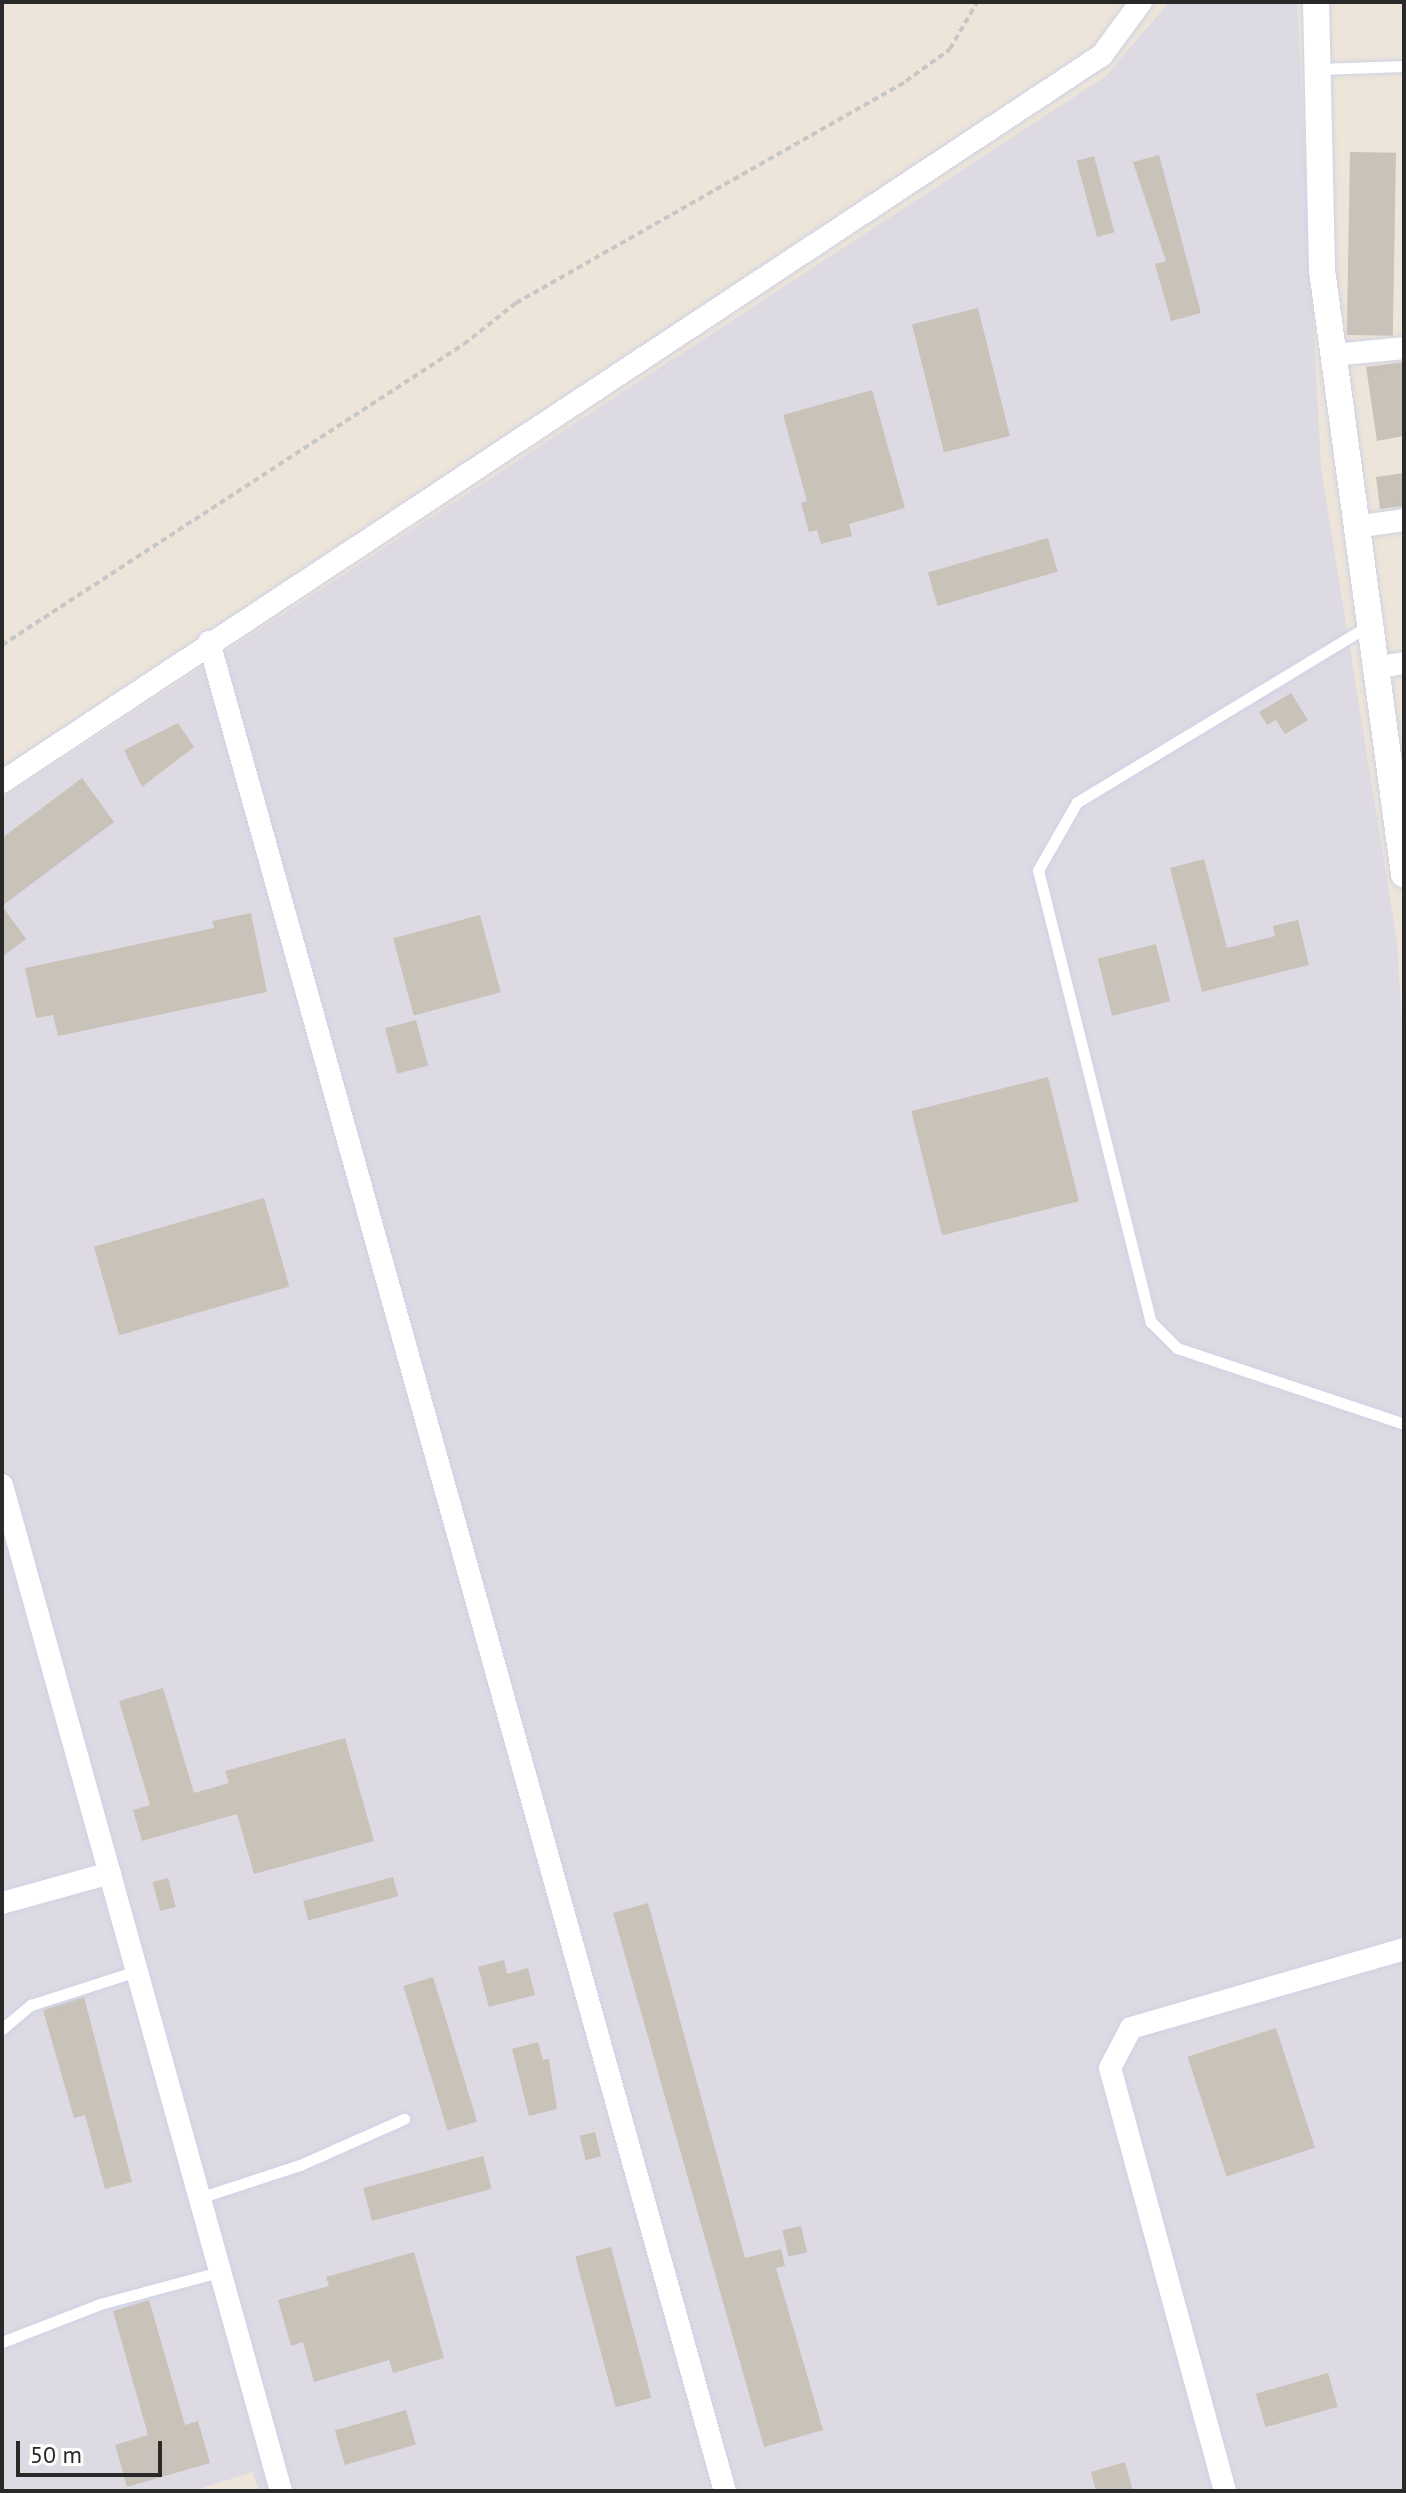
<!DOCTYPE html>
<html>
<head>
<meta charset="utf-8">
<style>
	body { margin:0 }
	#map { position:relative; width:1406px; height:2493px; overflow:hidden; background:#ede5d9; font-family:"PT Sans",sans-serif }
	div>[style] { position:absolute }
	.industrial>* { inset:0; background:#dedae4 }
	.building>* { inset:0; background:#c8c2b9; transform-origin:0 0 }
	.path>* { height:4px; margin-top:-2px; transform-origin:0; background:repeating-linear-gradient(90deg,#c7c7c7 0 6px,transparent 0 10px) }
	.roads { filter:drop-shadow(0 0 2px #ced1e4) drop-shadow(0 0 2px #ced1e4) }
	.service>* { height:11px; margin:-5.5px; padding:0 5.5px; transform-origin:5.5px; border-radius:5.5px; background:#fff }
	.minor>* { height:22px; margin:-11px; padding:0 11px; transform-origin:11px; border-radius:11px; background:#fff }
	.tertiary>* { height:26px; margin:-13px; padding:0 13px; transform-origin:13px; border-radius:13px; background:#fff }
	span { translate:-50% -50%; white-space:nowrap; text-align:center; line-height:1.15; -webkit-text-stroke:6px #fff; paint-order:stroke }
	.frame { position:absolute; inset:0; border:4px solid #292929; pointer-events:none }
	.scale { position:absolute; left:16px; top:2441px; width:146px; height:36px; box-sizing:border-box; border:4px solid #292929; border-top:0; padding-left:10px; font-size:24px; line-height:28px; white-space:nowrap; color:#292929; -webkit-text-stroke:6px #fff; paint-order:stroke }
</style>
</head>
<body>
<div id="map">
	<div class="industrial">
		<div style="clip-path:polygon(1169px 2px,1297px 2px,1321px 468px,1397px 942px,1404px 1059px,1404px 2491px,259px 2491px,253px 2472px,192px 2491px,2px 2491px,2px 798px,1106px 76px)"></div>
	</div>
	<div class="building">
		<div style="left:1350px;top:152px;width:46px;height:183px;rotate:1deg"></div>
		<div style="clip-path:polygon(1159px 155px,1201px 313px,1171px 321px,1155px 264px,1166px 261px,1133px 162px)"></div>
		<div style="left:1094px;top:156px;width:79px;height:18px;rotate:75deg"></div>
		<div style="left:978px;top:308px;width:132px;height:68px;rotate:76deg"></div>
		<div style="clip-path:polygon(1404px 362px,1404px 436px,1377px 441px,1366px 367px)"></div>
		<div style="clip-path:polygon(872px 390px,905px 508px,849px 524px,852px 536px,821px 544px,817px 530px,809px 532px,801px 503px,807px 501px,783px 415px)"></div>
		<div style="clip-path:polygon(1404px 473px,1404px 506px,1380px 509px,1376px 477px)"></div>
		<div style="left:1048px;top:538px;width:35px;height:125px;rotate:74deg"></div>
		<div style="clip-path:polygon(1291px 693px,1308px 720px,1285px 734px,1276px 720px,1267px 725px,1259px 712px)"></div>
		<div style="clip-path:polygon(178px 723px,194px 747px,142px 787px,124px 750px)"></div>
		<div style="clip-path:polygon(82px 778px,114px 822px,2px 906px,2px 838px)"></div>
		<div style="clip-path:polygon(1204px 859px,1227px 948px,1275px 936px,1273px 926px,1298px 920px,1309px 965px,1202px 992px,1170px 868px)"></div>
		<div style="clip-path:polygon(2px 906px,26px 939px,2px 957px)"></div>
		<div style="clip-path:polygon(251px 913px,267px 992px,58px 1036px,53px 1015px,36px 1018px,25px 968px,214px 928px,212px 921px)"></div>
		<div style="left:480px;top:915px;width:80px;height:90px;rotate:75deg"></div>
		<div style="left:1156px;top:944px;width:59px;height:60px;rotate:76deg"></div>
		<div style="left:416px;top:1020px;width:47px;height:32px;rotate:75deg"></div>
		<div style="left:1048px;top:1077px;width:128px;height:141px;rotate:76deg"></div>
		<div style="left:264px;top:1198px;width:92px;height:177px;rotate:74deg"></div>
		<div style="clip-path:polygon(163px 1688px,194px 1793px,229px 1783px,225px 1771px,345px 1738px,374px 1841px,254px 1874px,237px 1814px,142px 1841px,133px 1810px,150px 1805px,119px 1701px)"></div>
		<div style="left:393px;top:1877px;width:20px;height:93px;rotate:75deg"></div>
		<div style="left:168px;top:1878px;width:30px;height:16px;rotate:75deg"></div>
		<div style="clip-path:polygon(648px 1903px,745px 2258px,781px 2249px,785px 2266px,776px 2268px,823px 2430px,764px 2447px,613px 1913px)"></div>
		<div style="clip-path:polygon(504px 1960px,507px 1974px,528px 1968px,535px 1995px,489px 2007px,478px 1967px)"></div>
		<div style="left:433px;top:1977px;width:151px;height:31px;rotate:73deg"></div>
		<div style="clip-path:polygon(84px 1997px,132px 2182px,105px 2189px,85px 2115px,74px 2118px,43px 2010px)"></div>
		<div style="left:1276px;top:2028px;width:126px;height:93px;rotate:72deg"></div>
		<div style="clip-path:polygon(538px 2042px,543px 2060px,549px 2059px,557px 2109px,529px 2116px,512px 2049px)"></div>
		<div style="left:595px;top:2132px;width:25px;height:16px;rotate:76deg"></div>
		<div style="left:483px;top:2156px;width:34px;height:124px;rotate:75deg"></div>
		<div style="left:801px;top:2226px;width:27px;height:19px;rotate:77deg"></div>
		<div style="left:611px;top:2247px;width:156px;height:37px;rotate:75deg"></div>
		<div style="clip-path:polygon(414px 2252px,444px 2358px,393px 2373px,389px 2360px,314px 2382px,303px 2342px,291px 2346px,278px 2300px,329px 2286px,326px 2277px)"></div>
		<div style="clip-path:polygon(149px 2300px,185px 2425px,198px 2421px,210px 2463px,127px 2487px,115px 2445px,148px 2435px,113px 2311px)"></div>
		<div style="left:1328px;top:2373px;width:35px;height:75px;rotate:74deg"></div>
		<div style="left:406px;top:2410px;width:36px;height:74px;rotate:74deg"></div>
		<div style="clip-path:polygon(1125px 2462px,1133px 2491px,1096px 2491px,1091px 2472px)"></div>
	</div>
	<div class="path">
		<div style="left:2px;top:645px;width:551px;rotate:-33.08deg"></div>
		<div style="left:464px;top:344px;width:66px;rotate:-38.3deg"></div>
		<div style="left:516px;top:303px;width:449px;rotate:-29.6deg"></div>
		<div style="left:906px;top:81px;width:54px;rotate:-36deg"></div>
		<div style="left:950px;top:49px;width:54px;rotate:-60.1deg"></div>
	</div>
	<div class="roads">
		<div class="service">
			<div style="left:1318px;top:69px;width:86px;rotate:-2deg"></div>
			<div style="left:1368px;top:626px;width:340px;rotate:148.8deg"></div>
			<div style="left:1077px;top:802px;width:78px;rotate:119.8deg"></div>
			<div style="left:1038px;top:870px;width:466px;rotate:76deg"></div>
			<div style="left:1151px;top:1322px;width:37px;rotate:45deg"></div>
			<div style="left:1177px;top:1348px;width:239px;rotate:18.5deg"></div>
			<div style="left:2px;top:2029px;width:38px;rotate:-40deg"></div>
			<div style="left:31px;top:2005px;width:111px;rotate:-17.8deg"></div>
			<div style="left:199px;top:2198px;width:106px;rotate:-18.1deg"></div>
			<div style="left:300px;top:2165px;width:114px;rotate:-23.9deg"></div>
			<div style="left:2px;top:2342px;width:105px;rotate:-21.2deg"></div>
			<div style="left:100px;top:2304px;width:123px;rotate:-15.1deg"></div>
		</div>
		<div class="minor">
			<div style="left:1333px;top:355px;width:71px;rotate:-5.6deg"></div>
			<div style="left:1355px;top:527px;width:49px;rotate:-8.1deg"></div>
			<div style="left:209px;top:642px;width:1920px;rotate:74.41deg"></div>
			<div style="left:1375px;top:668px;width:29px;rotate:-10deg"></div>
			<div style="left:2px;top:782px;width:1319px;rotate:-33.46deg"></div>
			<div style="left:1102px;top:55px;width:66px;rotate:-53.7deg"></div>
			<div style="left:2px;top:1485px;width:1044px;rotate:74.5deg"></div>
			<div style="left:2px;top:1903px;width:112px;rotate:-15.5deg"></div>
			<div style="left:1225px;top:2491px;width:438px;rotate:-105.2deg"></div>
			<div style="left:1110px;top:2068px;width:45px;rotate:-62.3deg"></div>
			<div style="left:1131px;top:2028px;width:284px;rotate:-16.1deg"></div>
		</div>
		<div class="tertiary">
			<div style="left:1316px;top:2px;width:268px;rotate:88.7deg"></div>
			<div style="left:1322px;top:270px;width:610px;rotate:82.27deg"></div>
		</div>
	</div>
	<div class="frame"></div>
	<div class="scale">50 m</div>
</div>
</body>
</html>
